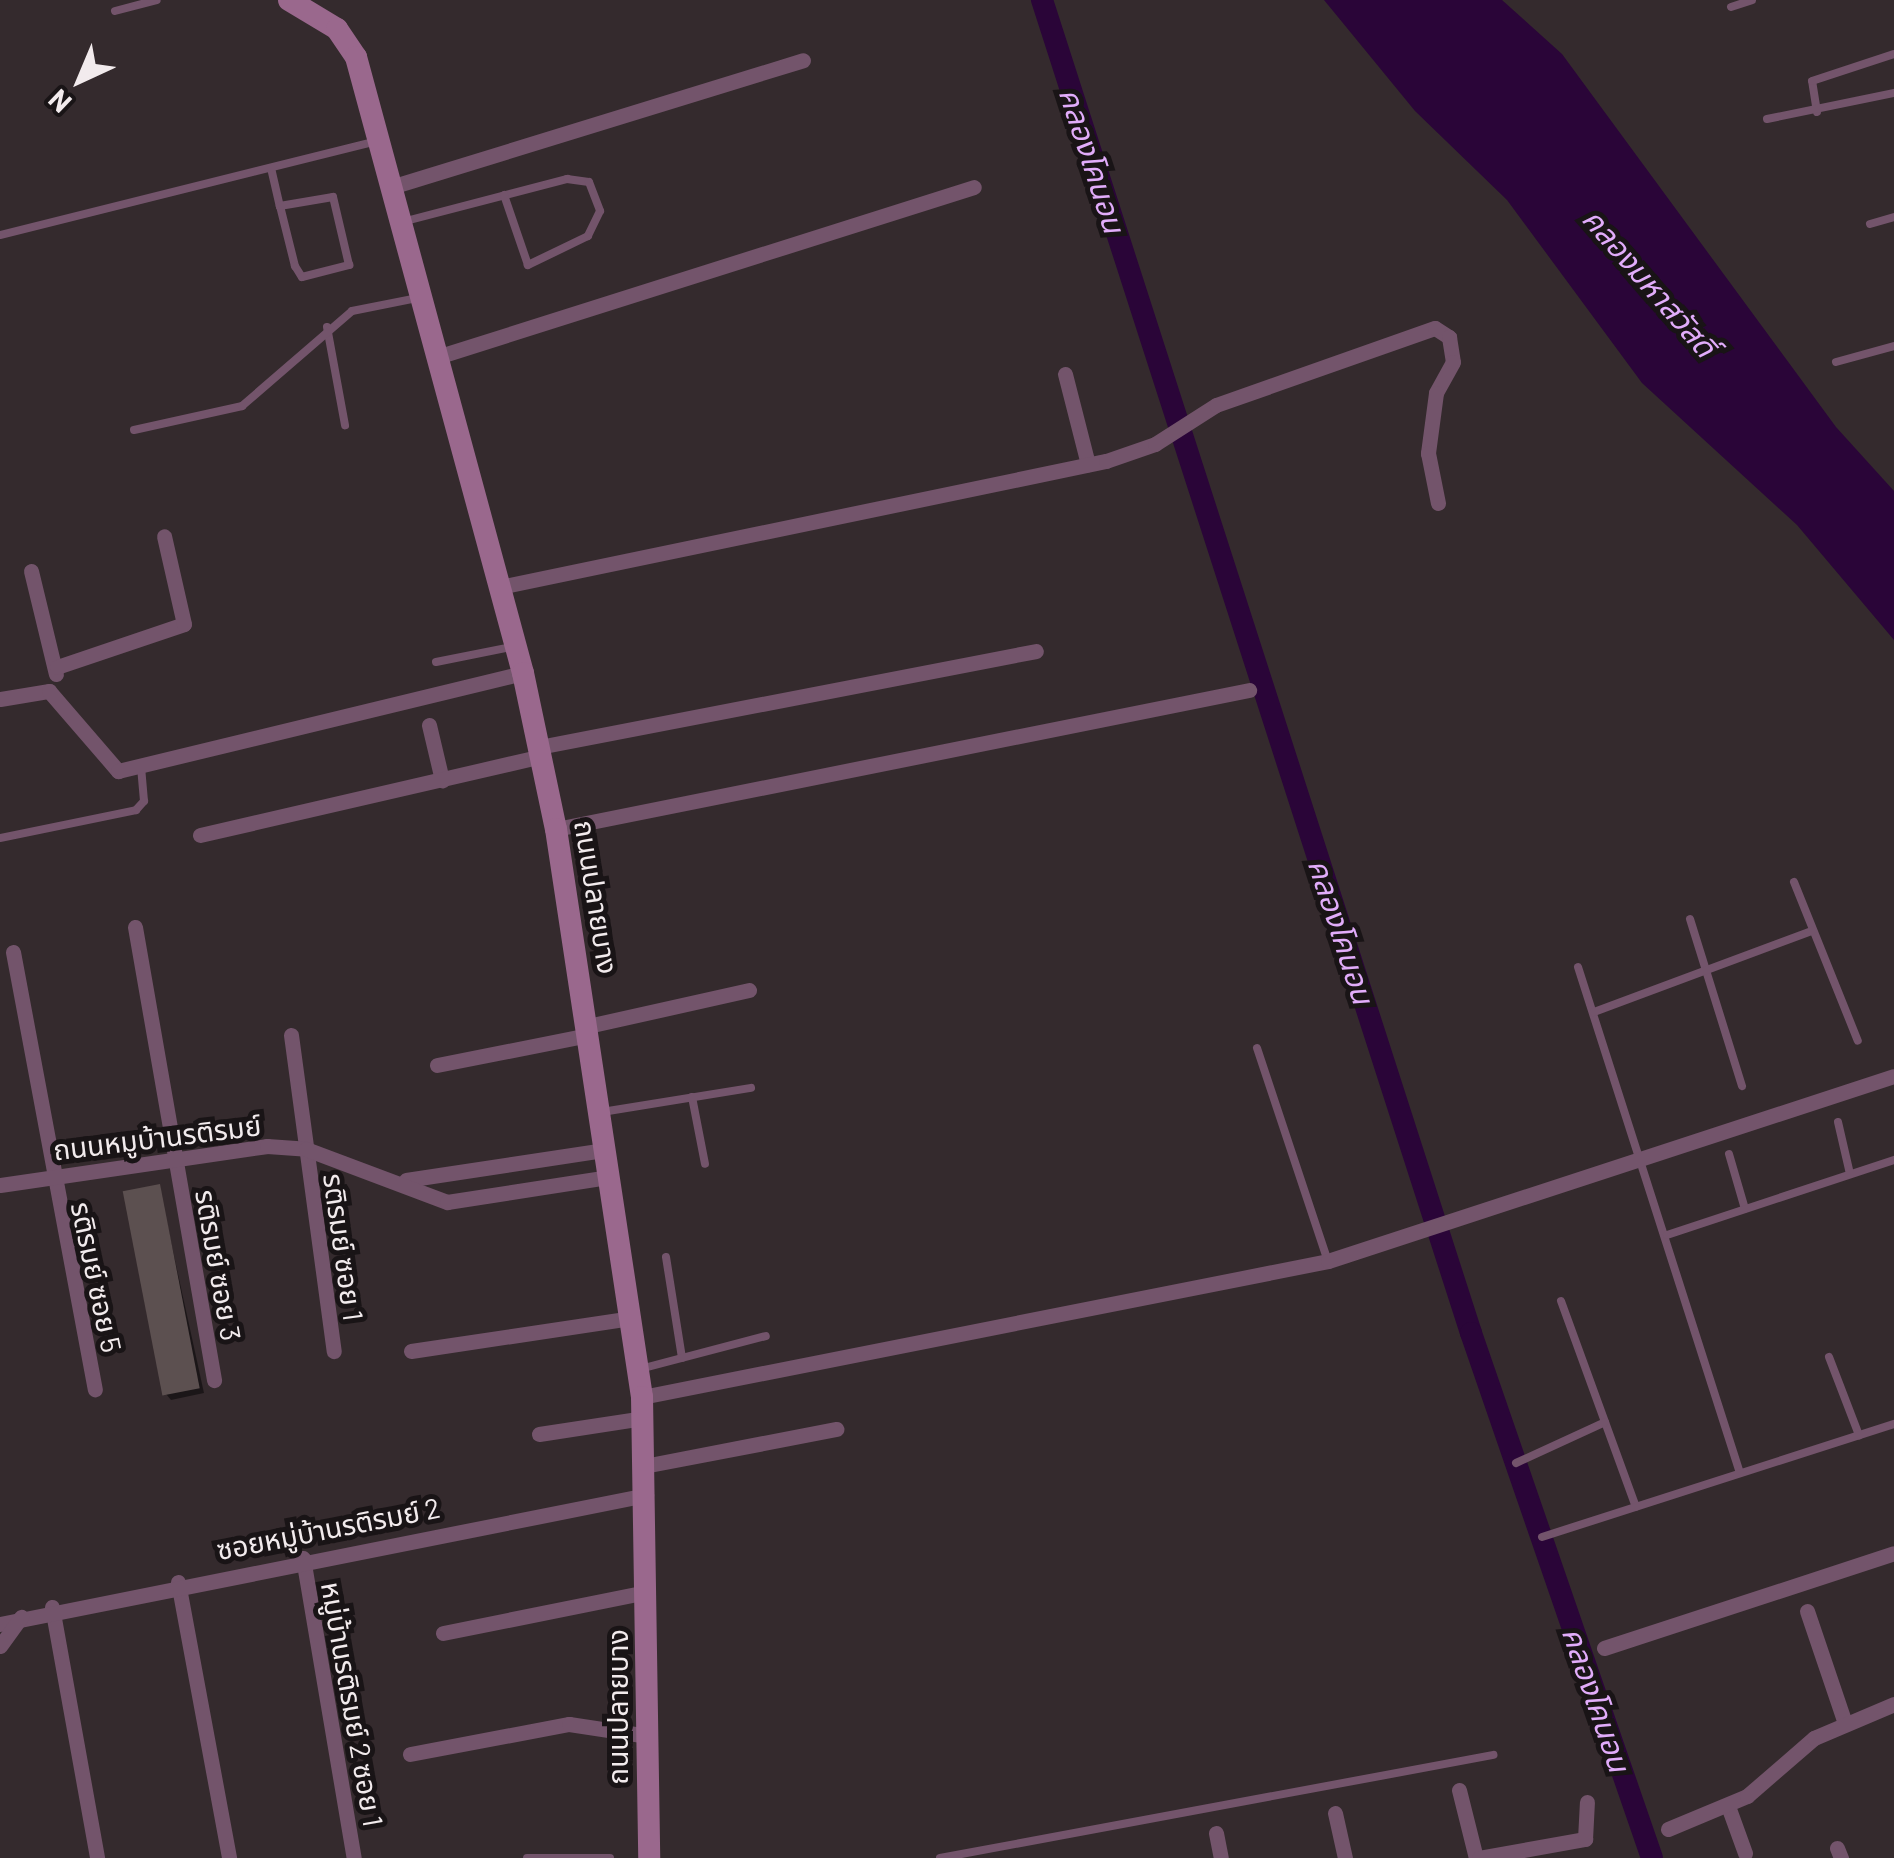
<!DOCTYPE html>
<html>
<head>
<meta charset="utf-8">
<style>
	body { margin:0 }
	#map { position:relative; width:1894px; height:1858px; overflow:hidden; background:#342a2d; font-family:Barlow,"Noto Sans Thai",sans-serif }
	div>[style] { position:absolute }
	.water>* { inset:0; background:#2a0538 }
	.shadow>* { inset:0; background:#0007 }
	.canal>* { height:22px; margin:-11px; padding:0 11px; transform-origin:11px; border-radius:11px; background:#2a0538 }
	.building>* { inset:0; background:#5c5050; transform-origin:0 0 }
	.lane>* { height:8px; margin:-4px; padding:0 4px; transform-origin:4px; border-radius:4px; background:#73546b }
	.street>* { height:15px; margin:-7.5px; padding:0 7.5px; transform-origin:7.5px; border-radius:7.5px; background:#73546b }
	.secondary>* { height:22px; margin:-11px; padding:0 11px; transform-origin:11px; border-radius:11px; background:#9a688d }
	span { translate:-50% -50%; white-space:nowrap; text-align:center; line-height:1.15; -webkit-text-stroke:10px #191416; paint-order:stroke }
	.street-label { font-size:28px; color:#f2ebed }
	.water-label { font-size:30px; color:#e1acfa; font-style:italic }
	.north { position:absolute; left:30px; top:30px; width:100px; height:100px; -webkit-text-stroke:8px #191416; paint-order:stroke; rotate:224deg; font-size:28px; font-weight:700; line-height:40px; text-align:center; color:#f2ebed }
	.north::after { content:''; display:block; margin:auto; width:35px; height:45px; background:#f2ebed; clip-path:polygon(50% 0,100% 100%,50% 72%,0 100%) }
</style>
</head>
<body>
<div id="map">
	<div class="water">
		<div style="clip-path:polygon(1324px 0,1502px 0,1562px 54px,1836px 427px,1894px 491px,1894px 640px,1797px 525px,1642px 383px,1507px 200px,1415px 111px)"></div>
	</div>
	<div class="shadow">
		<div style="clip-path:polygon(159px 1187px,204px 1393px,171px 1400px,166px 1394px)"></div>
	</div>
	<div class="canal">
		<div style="left:1042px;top:0;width:1400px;rotate:72.16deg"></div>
		<div style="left:1471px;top:1333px;width:555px;rotate:70.98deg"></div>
	</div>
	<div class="building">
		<div style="left:160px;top:1184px;width:208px;height:38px;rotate:79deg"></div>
	</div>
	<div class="lane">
		<div style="left:1731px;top:7px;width:22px;rotate:-18deg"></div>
		<div style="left:115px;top:11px;width:43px;rotate:-14.7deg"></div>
		<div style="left:1817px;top:112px;width:31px;rotate:-99deg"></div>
		<div style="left:1812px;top:81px;width:86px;rotate:-18.2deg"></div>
		<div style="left:1767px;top:119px;width:130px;rotate:-11.6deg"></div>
		<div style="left:271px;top:168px;width:39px;rotate:77deg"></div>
		<div style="left:280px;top:206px;width:62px;rotate:76deg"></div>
		<div style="left:295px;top:266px;width:13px;rotate:58deg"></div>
		<div style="left:302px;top:277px;width:49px;rotate:-14.3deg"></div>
		<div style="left:349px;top:265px;width:70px;rotate:-103.2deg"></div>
		<div style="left:333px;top:197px;width:54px;rotate:170.4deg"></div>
		<div style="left:402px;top:222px;width:171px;rotate:-14.6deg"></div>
		<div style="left:567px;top:179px;width:22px;rotate:8deg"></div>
		<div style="left:589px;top:182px;width:31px;rotate:69deg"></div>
		<div style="left:600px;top:211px;width:28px;rotate:116deg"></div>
		<div style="left:588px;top:236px;width:67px;rotate:154.2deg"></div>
		<div style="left:528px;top:265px;width:74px;rotate:-108.9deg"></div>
		<div style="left:1870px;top:224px;width:25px;rotate:-16deg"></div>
		<div style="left:0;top:235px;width:385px;rotate:-14deg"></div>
		<div style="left:327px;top:327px;width:100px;rotate:79.6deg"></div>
		<div style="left:1836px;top:362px;width:60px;rotate:-15.4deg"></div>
		<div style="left:134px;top:430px;width:111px;rotate:-12.5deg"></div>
		<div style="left:242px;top:406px;width:145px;rotate:-40.8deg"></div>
		<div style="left:352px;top:311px;width:66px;rotate:-11.3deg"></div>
		<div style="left:436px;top:662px;width:76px;rotate:-11.3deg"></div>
		<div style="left:0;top:838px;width:139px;rotate:-11.6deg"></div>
		<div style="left:136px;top:810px;width:12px;rotate:-48deg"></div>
		<div style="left:144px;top:801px;width:34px;rotate:-95deg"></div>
		<div style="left:1794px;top:882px;width:171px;rotate:68.1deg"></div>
		<div style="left:1690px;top:919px;width:175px;rotate:72.7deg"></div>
		<div style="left:1578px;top:967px;width:531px;rotate:72.25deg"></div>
		<div style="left:1594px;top:1012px;width:233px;rotate:-20.4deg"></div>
		<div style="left:1257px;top:1048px;width:225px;rotate:71.6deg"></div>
		<div style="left:692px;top:1097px;width:68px;rotate:79deg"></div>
		<div style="left:602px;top:1112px;width:151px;rotate:-9.2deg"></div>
		<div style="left:1838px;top:1122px;width:53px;rotate:77deg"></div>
		<div style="left:1729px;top:1154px;width:57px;rotate:73.8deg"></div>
		<div style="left:1667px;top:1235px;width:239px;rotate:-18.3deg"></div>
		<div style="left:666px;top:1257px;width:102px;rotate:81deg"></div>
		<div style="left:1561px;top:1301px;width:219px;rotate:70deg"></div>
		<div style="left:1829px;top:1357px;width:84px;rotate:69deg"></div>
		<div style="left:640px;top:1369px;width:130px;rotate:-14.7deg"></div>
		<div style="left:1516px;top:1463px;width:98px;rotate:-24.7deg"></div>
		<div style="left:1542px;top:1537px;width:370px;rotate:-17.8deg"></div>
		<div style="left:527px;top:1858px;width:83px"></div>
		<div style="left:940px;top:1858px;width:563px;rotate:-10.55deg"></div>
	</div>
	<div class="street">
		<div style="left:391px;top:187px;width:431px;rotate:-17.1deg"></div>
		<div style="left:437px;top:357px;width:563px;rotate:-17.57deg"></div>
		<div style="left:1065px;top:374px;width:93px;rotate:75.7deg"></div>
		<div style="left:31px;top:571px;width:106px;rotate:76.4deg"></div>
		<div style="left:500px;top:587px;width:619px;rotate:-11.75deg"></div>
		<div style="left:1106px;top:461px;width:52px;rotate:-19.1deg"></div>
		<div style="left:1155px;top:444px;width:72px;rotate:-32.6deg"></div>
		<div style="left:1216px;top:405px;width:232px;rotate:-19.4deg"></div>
		<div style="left:1435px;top:328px;width:17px;rotate:33deg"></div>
		<div style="left:1449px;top:337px;width:25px;rotate:81deg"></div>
		<div style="left:1453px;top:362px;width:35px;rotate:119deg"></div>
		<div style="left:1436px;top:393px;width:61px;rotate:97.6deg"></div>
		<div style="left:1428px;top:453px;width:51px;rotate:78.7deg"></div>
		<div style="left:57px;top:667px;width:134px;rotate:-18.7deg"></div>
		<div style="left:184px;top:624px;width:90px;rotate:-102.8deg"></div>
		<div style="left:0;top:699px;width:50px;rotate:-9.3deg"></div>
		<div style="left:49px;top:691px;width:106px;rotate:49.2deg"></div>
		<div style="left:118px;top:771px;width:417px;rotate:-13.6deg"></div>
		<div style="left:429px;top:725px;width:57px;rotate:76.7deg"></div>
		<div style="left:539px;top:747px;width:506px;rotate:-10.93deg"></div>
		<div style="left:556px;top:829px;width:707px;rotate:-11.34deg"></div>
		<div style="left:200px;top:835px;width:350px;rotate:-13deg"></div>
		<div style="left:135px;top:927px;width:460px;rotate:80.1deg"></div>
		<div style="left:13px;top:952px;width:445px;rotate:79.4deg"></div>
		<div style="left:588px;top:1026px;width:165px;rotate:-12.6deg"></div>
		<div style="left:291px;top:1035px;width:319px;rotate:82.3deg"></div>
		<div style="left:437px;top:1065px;width:155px;rotate:-11.2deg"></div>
		<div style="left:406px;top:1180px;width:201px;rotate:-8.6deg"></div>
		<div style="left:0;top:1185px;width:270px;rotate:-8.3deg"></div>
		<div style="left:267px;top:1146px;width:39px;rotate:4deg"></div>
		<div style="left:306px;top:1149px;width:151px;rotate:20.6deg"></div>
		<div style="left:447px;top:1202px;width:164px;rotate:-8.8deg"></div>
		<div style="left:411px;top:1351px;width:222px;rotate:-8.5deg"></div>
		<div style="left:642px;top:1397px;width:699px;rotate:-11.21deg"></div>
		<div style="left:1328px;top:1261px;width:595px;rotate:-18.1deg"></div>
		<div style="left:539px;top:1434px;width:105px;rotate:-8.7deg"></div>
		<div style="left:644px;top:1466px;width:196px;rotate:-10.9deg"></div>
		<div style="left:303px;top:1558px;width:304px;rotate:80.4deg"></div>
		<div style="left:178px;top:1582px;width:281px;rotate:79.5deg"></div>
		<div style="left:52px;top:1607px;width:255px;rotate:79.8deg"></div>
		<div style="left:1807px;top:1611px;width:118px;rotate:71.3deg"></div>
		<div style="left:0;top:1624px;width:659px;rotate:-11.29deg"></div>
		<div style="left:443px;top:1633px;width:207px;rotate:-11.4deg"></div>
		<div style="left:0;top:1646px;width:36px;rotate:-54deg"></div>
		<div style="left:1604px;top:1648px;width:305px;rotate:-18.1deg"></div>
		<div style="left:410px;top:1754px;width:162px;rotate:-10.7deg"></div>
		<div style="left:569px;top:1724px;width:80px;rotate:8.6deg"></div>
		<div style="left:1459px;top:1790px;width:70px;rotate:76deg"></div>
		<div style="left:1728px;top:1806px;width:50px;rotate:70.1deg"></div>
		<div style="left:1335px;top:1813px;width:46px;rotate:77.5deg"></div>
		<div style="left:1668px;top:1829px;width:86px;rotate:-22.7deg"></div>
		<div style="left:1747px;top:1796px;width:89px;rotate:-40.9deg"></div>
		<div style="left:1814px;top:1738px;width:87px;rotate:-23deg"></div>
		<div style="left:1216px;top:1833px;width:25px;rotate:79deg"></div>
		<div style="left:1837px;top:1848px;width:11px;rotate:68deg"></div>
		<div style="left:1479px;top:1858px;width:108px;rotate:-10.2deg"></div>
		<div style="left:1585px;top:1839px;width:37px;rotate:-87deg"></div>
	</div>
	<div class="secondary">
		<div style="left:289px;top:0;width:56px;rotate:31.1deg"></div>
		<div style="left:337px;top:29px;width:34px;rotate:56deg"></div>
		<div style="left:356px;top:57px;width:638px;rotate:74.83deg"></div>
		<div style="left:523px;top:673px;width:159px;rotate:78.1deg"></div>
		<div style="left:556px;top:829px;width:574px;rotate:81.39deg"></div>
		<div style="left:642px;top:1397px;width:461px;rotate:89.1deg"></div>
	</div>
	<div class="street-label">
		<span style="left:597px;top:897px;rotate:81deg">ถนนปลายบาง</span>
		<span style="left:157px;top:1137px;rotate:-7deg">ถนนหมูบ้านรติรมย์</span>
		<span style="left:344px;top:1247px;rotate:82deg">รติรมย์ ซอย 1</span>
		<span style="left:219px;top:1265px;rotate:80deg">รติรมย์ ซอย 3</span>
		<span style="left:97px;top:1277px;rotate:78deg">รติรมย์ ซอย 5</span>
		<span style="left:328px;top:1528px;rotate:-11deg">ซอยหมู่บ้านรติรมย์ 2</span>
		<span style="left:353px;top:1704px;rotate:80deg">หมู่บ้านรติรมย์ 2 ซอย 1</span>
		<span style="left:617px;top:1707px;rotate:-90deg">ถนนปลายบาง</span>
	</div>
	<div class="water-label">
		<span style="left:1093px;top:160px;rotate:72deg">คลองโคนอน</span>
		<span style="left:1650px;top:282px;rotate:49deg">คลองมหาสวัสดิ์</span>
		<span style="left:1342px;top:931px;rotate:72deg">คลองโคนอน</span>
		<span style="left:1597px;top:1699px;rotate:71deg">คลองโคนอน</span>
	</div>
	<div class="north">N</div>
</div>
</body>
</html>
